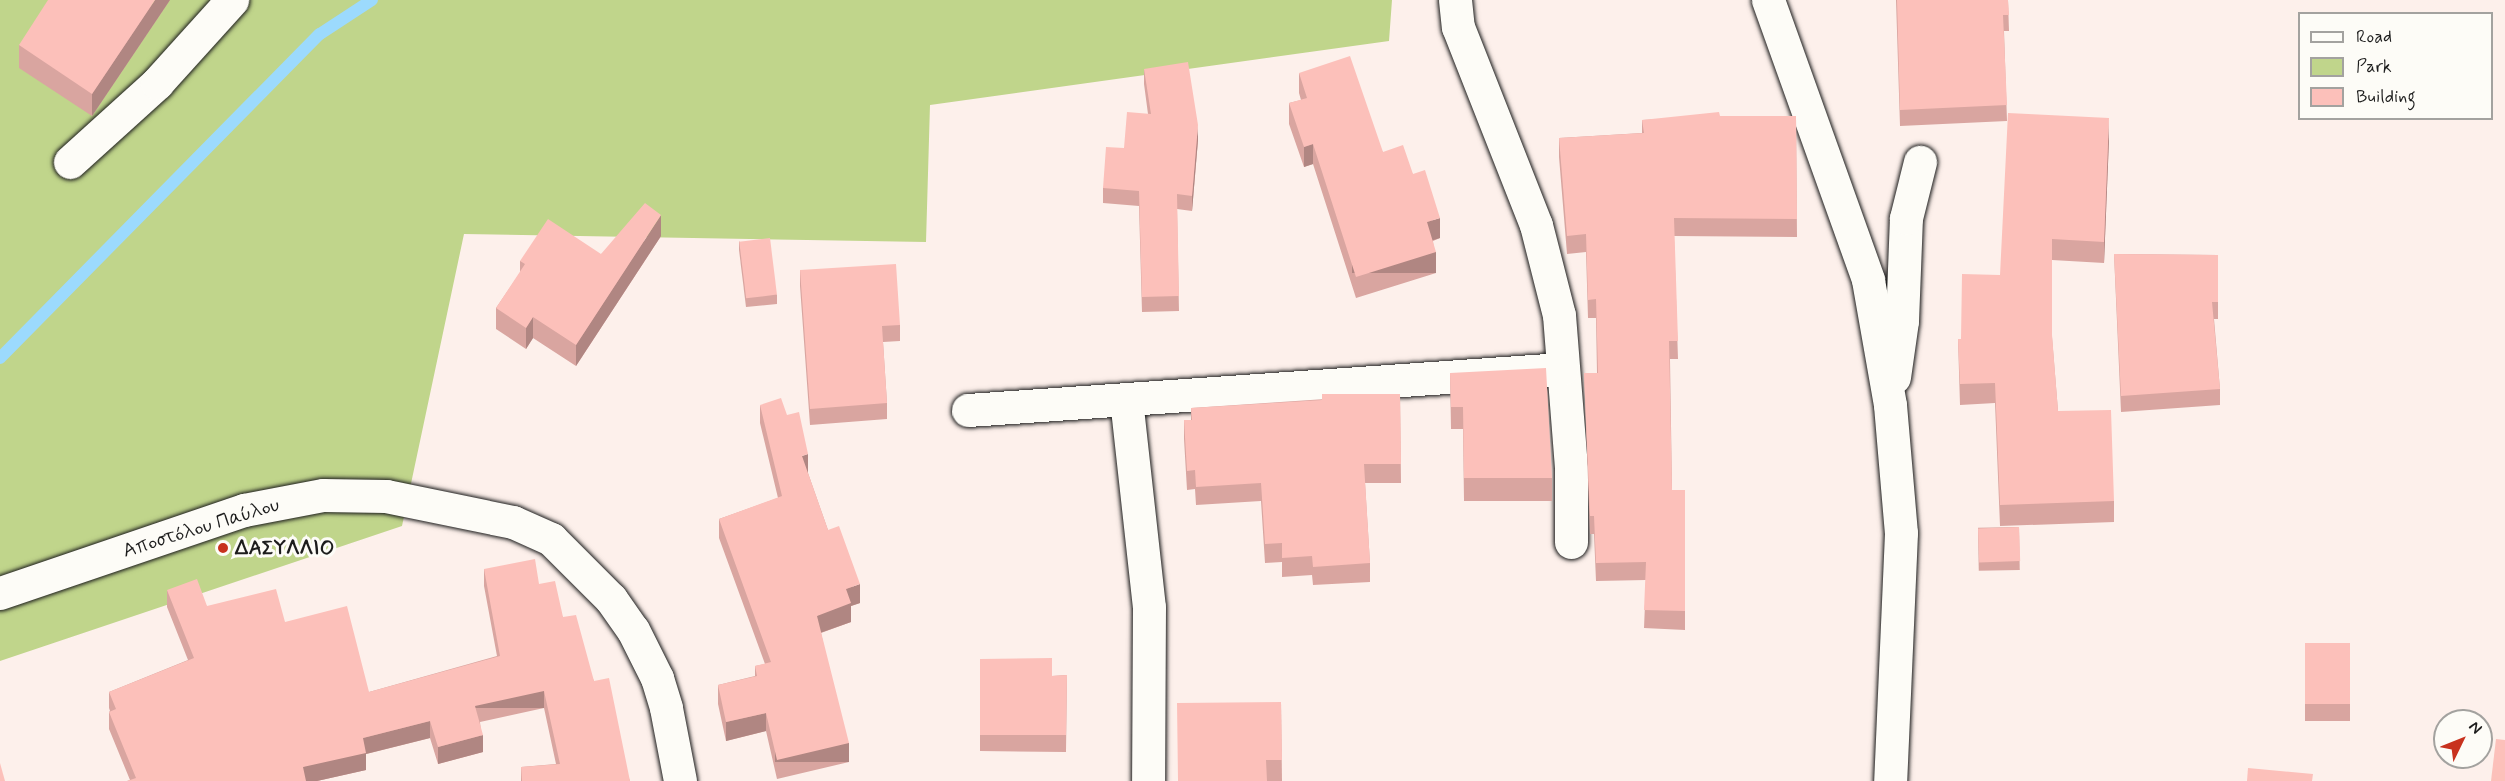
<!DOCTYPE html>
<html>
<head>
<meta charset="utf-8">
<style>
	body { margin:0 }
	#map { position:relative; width:2505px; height:781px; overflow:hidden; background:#fdf0eb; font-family:Mynerve,sans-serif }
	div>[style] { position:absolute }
	.green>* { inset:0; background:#c0d58b }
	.stream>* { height:12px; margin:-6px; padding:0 6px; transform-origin:6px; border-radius:6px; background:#9cdafd }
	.roads { filter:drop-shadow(0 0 2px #1c1c1c) drop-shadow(0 0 2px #1c1c1c) }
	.street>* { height:33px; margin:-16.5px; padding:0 16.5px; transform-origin:16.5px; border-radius:16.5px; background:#fdfcf7 }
	.secondary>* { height:33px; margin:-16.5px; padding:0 16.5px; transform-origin:16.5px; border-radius:16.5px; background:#fdfcf7 }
	.wall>* { inset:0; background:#d9a5a0; transform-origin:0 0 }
	.shaded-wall>* { inset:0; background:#b08682; transform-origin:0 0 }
	.building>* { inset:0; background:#fcc0ba; transform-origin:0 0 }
	.dots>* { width:16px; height:16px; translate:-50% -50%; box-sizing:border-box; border:3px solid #fdfcf7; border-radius:50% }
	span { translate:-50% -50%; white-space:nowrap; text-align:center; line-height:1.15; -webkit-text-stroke:6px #fdfcf7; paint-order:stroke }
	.street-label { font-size:20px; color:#1c1c1c }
	.poi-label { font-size:20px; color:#1c1c1c; font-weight:700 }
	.left { translate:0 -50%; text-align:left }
	.legend { position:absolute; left:2298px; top:12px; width:195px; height:108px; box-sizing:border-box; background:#fdfcf7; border:2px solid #a3a29f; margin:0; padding:8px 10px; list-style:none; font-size:18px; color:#1c1c1c }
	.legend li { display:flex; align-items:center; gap:12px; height:30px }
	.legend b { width:30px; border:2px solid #a3a29f }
	.north { position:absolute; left:2433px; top:709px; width:60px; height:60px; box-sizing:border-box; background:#fdfcf7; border:2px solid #a3a29f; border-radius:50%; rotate:47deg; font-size:16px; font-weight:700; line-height:24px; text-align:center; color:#1c1c1c }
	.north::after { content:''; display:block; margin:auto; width:21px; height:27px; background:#c8321e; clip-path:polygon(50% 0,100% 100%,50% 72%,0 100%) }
</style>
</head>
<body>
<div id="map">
	<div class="green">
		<div style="clip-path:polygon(0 0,1392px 0,1389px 41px,930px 105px,926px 242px,464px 234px,402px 526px,0 661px)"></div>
	</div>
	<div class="stream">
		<div style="left:0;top:358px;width:455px;rotate:-45.4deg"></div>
		<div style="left:320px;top:34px;width:62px;rotate:-33.2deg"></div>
	</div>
	<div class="roads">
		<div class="street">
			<div style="left:1455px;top:0;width:27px;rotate:84deg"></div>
			<div style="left:1458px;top:27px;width:213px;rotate:68.5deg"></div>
			<div style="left:1536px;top:225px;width:93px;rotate:75.7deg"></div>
			<div style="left:1559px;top:315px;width:154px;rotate:85.5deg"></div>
			<div style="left:1571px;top:469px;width:73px;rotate:90deg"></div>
			<div style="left:1768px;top:0;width:297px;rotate:70.3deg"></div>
			<div style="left:1868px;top:280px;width:127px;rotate:80deg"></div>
			<div style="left:1890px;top:405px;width:128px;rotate:85.1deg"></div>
			<div style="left:1901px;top:533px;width:248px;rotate:92.5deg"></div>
			<div style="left:70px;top:162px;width:118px;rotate:-42.2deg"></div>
			<div style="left:157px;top:83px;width:112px;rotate:-47.9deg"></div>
			<div style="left:1894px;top:377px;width:57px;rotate:-81.9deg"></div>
			<div style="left:1902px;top:321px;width:103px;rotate:-87.8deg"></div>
			<div style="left:1906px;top:218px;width:58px;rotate:-76deg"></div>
			<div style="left:1126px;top:399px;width:209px;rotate:83.7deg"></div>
			<div style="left:1149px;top:607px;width:174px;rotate:90.3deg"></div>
			<div style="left:968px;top:410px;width:595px;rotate:-3.95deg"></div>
		</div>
		<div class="secondary">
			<div style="left:0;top:593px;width:258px;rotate:-18.8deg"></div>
			<div style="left:244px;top:510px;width:80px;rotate:-10.8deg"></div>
			<div style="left:323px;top:495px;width:63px;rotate:0.9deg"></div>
			<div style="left:386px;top:496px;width:130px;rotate:11.6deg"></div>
			<div style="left:513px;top:522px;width:42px;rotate:24.1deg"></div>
			<div style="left:551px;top:539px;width:85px;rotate:45deg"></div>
			<div style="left:611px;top:599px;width:38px;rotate:55deg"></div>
			<div style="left:633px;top:630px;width:54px;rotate:63.4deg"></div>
			<div style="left:657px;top:678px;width:31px;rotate:73deg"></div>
			<div style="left:666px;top:708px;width:74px;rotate:79.1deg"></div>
		</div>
	</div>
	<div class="wall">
		<div style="clip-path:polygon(170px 0,92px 116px,19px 68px,19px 45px)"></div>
		<div style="clip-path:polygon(1896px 0,2008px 0,2009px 31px,2004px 31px,2007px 121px,1900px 126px)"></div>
		<div style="clip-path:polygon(1144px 69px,1198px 140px,1192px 211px,1177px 209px,1179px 311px,1142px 312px,1139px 206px,1103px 203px,1103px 188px,1124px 148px,1148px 114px,1144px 84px)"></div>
		<div style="clip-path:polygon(1299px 73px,1383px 152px,1413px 174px,1440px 238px,1433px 241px,1436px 273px,1356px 298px,1313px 164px,1304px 167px,1289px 124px,1289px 103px,1301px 100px,1299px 93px)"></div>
		<div style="clip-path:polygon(1720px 116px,1796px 116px,1797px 237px,1674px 236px,1678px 359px,1670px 359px,1672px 490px,1685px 490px,1685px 630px,1644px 628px,1646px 580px,1596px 581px,1594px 534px,1590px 534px,1584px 373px,1597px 373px,1596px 318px,1588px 318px,1586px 252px,1567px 254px,1559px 157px,1559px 138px,1642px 133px,1642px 120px)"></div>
		<div style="clip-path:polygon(2109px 139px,2104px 263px,2052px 260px,2052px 337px,2058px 411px,2114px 501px,2114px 522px,2000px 526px,1995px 403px,1960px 405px,1958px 339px,1961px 339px)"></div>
		<div style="clip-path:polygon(661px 236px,576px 366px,533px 338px,526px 349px,496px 329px,496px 308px,520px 273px,520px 261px,601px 254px)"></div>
		<div style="clip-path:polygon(739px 241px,777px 295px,777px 304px,746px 307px,739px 250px)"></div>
		<div style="clip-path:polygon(2114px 254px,2218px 255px,2218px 319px,2214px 319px,2220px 389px,2220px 405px,2121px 412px)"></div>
		<div style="clip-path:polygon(800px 270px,900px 325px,900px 341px,883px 342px,887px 403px,887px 419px,810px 425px,800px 286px)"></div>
		<div style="clip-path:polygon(1450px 373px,1552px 478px,1552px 501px,1464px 501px,1463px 429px,1451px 429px)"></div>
		<div style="clip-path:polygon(1400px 394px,1401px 483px,1365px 483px,1370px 563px,1370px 582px,1313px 585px,1312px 575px,1282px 577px,1282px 562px,1265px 563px,1261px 501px,1196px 505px,1195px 489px,1187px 490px,1184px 439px,1184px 420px,1191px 420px,1191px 408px)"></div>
		<div style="clip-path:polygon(760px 405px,808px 473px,828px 530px,860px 603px,851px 606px,851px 622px,821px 633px,849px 762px,777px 779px,766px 731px,726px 741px,718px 704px,718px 685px,755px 676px,755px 666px,765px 664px,719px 538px,719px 519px,778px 498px,760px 423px)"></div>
		<div style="left:2019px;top:527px;width:43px;height:41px;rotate:89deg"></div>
		<div style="clip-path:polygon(484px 569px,539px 584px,563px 617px,594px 681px,630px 781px,521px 781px,521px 767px,556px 764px,544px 708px,480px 722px,483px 752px,438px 764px,430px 738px,366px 754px,366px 770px,317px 781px,127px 781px,130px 780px,109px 729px,109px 712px,110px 711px,109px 708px,109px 692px,188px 660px,167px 607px,167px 590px,207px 606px,285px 622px,369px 692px,497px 656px,484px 586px)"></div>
		<div style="left:2305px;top:643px;width:45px;height:78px"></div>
		<div style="clip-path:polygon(980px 659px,1052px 676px,1067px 675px,1066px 752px,980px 751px)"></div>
		<div style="clip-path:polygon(1281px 702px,1282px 781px,1178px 781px)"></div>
	</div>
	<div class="shaded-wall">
		<div style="clip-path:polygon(155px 0,170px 0,92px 116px,92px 94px)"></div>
		<div style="clip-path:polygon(2109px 118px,2109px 139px,2104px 263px,2104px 242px)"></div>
		<div style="clip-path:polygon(1198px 125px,1198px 140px,1192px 211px,1192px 196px)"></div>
		<div style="clip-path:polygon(1313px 144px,1313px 164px,1304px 167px,1304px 147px)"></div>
		<div style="clip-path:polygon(661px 215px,661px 236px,576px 366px,576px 345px)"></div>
		<div style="clip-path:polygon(1440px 218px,1440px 238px,1427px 242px,1427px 222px)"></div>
		<div style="left:1436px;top:252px;width:21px;height:84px;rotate:90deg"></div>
		<div style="clip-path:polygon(533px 317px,533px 338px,526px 349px,526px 328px)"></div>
		<div style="clip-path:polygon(808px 454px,808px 473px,802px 475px,802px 456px)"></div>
		<div style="clip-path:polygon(860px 584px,860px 603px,851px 606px,851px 622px,817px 634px,817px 616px,846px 589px)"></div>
		<div style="left:544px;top:691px;width:17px;height:71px;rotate:90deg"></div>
		<div style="clip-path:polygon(766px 713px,766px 731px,726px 741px,726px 722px)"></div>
		<div style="clip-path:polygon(430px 721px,430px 738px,366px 754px,366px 770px,317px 781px,303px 781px,303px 767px,363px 738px)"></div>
		<div style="clip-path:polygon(483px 735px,483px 752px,438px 764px,438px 747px)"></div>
		<div style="left:849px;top:743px;width:19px;height:74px;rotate:90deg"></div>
	</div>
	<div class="building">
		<div style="clip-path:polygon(48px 0,155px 0,92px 94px,19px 45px)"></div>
		<div style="clip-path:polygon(1897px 0,2008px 0,2009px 15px,2003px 15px,2007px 105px,1900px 110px)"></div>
		<div style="clip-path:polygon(1350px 56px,1383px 152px,1403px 145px,1413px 174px,1425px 170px,1440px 218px,1427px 222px,1436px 252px,1356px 277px,1313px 144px,1304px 147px,1289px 103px,1307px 98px,1299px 73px)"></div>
		<div style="clip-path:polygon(1188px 62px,1198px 125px,1192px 196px,1177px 194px,1179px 296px,1142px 297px,1139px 191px,1103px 188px,1106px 147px,1124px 148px,1127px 112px,1151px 114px,1144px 69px)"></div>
		<div style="clip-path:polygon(1719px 112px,1720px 116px,1796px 116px,1797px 219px,1674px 218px,1678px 341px,1669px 341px,1672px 490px,1685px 490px,1685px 611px,1644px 610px,1646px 562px,1596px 563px,1594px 516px,1590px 516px,1584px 373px,1598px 373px,1596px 299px,1588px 300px,1586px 234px,1567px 236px,1559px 138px,1644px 133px,1642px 120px)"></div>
		<div style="clip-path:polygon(2008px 113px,2109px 118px,2104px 242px,2052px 239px,2052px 335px,2058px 411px,2111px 410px,2114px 501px,2000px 505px,1995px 383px,1960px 384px,1958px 339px,1961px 339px,1962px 274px,2000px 275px)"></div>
		<div style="clip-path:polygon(645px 203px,661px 215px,576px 345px,533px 317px,526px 328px,496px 308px,525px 264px,520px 261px,548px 219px,601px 254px)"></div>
		<div style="left:770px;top:238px;width:57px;height:31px;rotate:83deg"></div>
		<div style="clip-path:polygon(2114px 254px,2218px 255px,2218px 302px,2212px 302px,2220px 389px,2121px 396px)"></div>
		<div style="clip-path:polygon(896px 264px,900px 325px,882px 326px,887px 403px,810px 409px,800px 270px)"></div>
		<div style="clip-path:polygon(1546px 368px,1552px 478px,1464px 478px,1463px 407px,1451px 407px,1450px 373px)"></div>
		<div style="clip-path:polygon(1322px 394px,1400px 394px,1401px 464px,1364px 464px,1370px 563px,1313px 567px,1312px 556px,1282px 558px,1282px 543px,1265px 544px,1261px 483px,1196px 487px,1195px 470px,1187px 471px,1184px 420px,1192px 420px,1191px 408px,1322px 400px)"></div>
		<div style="clip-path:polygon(781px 398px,787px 415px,799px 412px,808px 454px,802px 456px,828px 530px,839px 526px,860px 584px,846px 589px,851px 603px,817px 616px,849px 743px,777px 760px,766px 713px,726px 722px,718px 685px,757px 676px,755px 666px,771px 662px,719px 519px,782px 496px,760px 405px)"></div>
		<div style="left:2019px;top:527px;width:34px;height:41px;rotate:88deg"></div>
		<div style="clip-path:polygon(535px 559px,539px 584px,555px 581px,563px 617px,576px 615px,594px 681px,609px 678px,630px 781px,522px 781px,521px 767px,560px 764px,544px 691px,475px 706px,483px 735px,438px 747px,430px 721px,363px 738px,366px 753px,303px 767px,306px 781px,127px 781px,136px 778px,109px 712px,116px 709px,109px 692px,194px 658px,167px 590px,197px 579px,207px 606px,276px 589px,285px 622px,347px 606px,369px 692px,500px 656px,484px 569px)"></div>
		<div style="left:2305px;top:643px;width:45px;height:61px"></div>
		<div style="clip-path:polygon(1052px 658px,1052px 676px,1067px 675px,1066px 735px,980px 735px,980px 659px)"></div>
		<div style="clip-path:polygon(1281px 702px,1282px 760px,1266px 760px,1267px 781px,1178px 781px,1177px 703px)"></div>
		<div style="clip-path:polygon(2496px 739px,2505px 740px,2505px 781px,2491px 781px)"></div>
		<div style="clip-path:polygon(0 763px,5px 781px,0 781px)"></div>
		<div style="clip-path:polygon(2248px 768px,2313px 774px,2312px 781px,2247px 781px)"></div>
	</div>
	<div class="dots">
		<div style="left:223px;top:548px;background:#c8321e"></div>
	</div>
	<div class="street-label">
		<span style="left:201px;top:528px;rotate:-17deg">Αποστόλου Παύλου</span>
	</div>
	<div class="poi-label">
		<span class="left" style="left:235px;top:548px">ΔΑΣΥΛΛΙΟ</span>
	</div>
	<ul class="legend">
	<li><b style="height:8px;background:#fdfcf7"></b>Road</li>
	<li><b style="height:16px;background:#c0d58b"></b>Park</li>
	<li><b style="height:16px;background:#fcc0ba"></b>Building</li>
	</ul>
	<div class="north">N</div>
</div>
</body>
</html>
